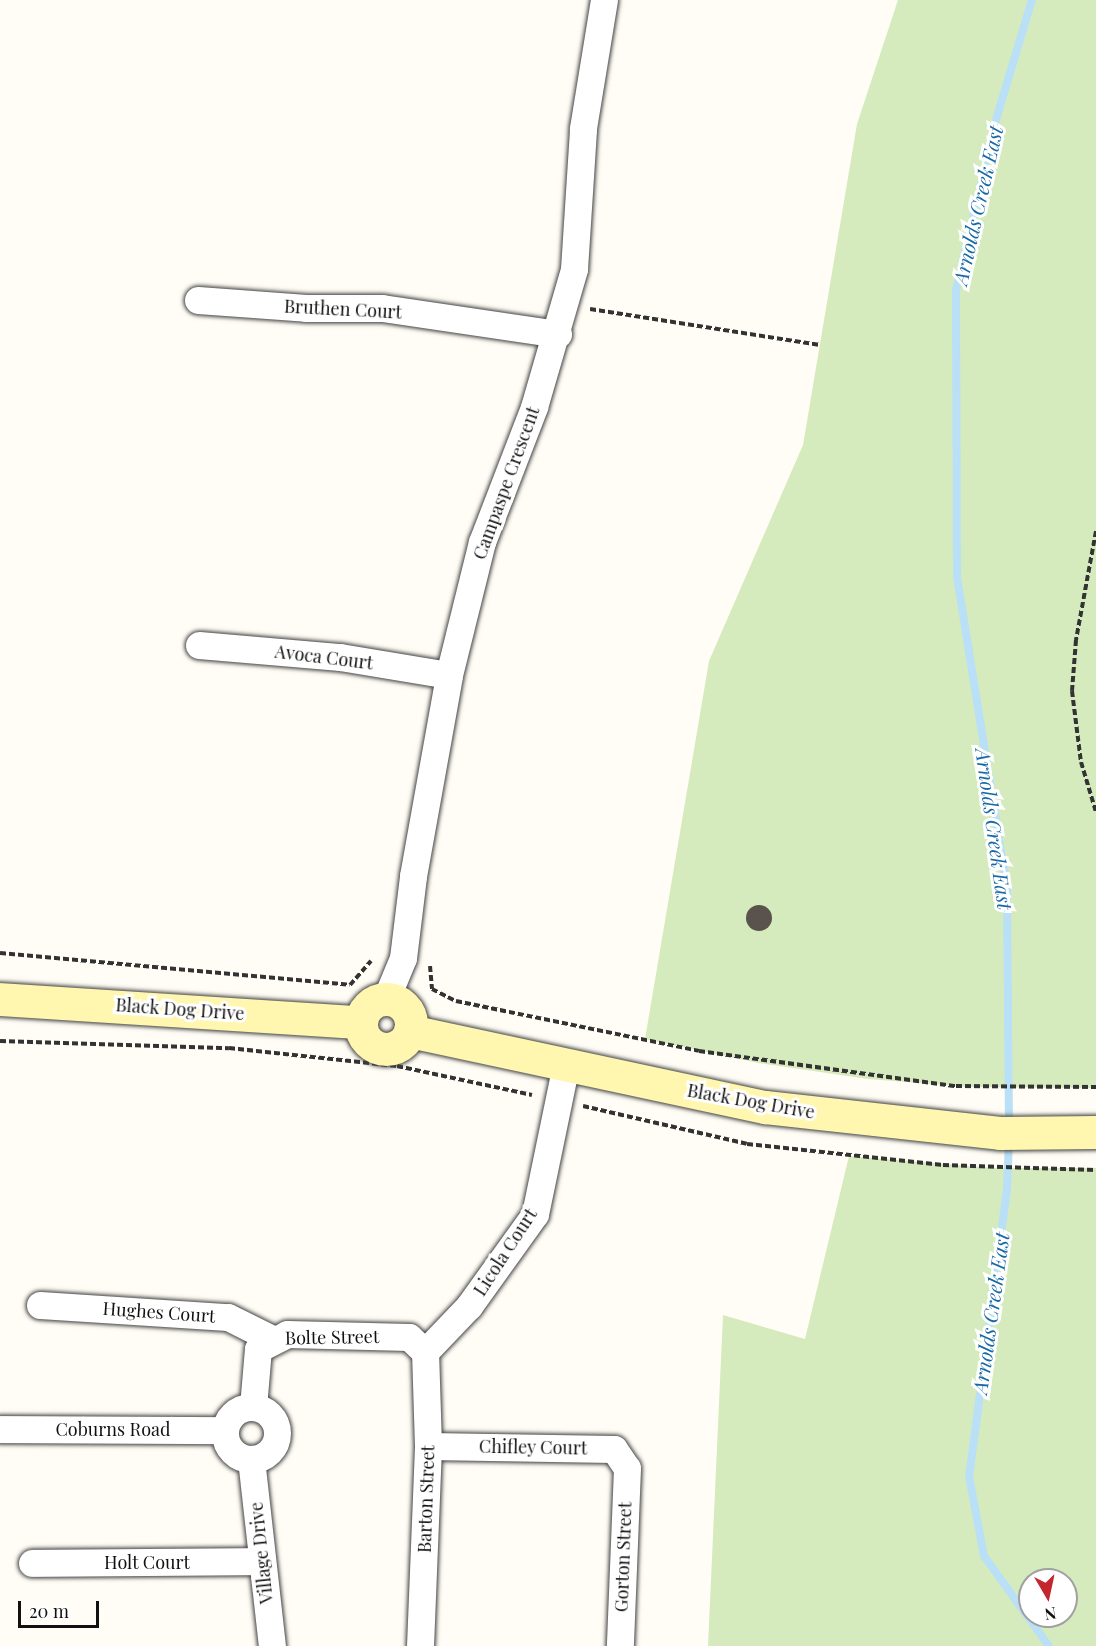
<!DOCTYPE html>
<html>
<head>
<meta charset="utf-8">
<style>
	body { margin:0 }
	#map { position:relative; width:1096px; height:1646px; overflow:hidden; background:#fffdf5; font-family:"Playfair Display",serif }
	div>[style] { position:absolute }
	.green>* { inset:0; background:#d5ebbd }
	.stream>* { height:8px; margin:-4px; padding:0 4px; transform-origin:4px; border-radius:4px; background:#b9e0f7 }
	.building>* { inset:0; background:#5a524d }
	.round { border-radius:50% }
	.path>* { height:4px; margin-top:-2px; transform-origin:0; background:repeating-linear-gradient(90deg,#333 0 6px,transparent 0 9px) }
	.roads { filter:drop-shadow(0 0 2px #444) drop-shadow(0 0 2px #444) }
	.street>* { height:27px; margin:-13.5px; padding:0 13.5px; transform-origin:13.5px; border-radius:13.5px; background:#fff }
	.street>.ring { margin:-13.5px; padding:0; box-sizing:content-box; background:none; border:27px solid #fff; border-radius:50% }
	.secondary>* { height:33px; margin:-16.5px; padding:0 16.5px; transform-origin:16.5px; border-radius:16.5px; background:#fff6b0 }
	.secondary>.ring { margin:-16.5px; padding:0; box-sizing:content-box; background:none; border:33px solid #fff6b0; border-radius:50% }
	span { translate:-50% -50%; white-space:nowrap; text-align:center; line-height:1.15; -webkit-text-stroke:6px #fff; paint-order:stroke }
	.street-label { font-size:18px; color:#111 }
	.water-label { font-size:20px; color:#1768a6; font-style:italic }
	.north { position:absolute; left:1018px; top:1568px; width:60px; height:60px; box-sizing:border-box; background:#fff; border:2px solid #a0a0a0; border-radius:50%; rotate:171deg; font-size:16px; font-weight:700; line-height:24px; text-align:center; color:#111 }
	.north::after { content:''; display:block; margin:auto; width:21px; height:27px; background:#c4262e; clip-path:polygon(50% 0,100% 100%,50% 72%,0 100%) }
	.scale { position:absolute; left:18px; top:1601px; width:81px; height:27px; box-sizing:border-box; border:3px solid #111; border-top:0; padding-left:8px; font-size:18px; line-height:21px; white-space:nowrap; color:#111; -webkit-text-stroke:4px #fff; paint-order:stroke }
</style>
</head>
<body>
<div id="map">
	<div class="green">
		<div style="clip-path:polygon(898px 0,1096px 0,1096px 1088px,971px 1087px,868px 1079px,758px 1063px,645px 1039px,709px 661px,803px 445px,857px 124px)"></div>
		<div style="clip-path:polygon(evenodd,849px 1156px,993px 1168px,1096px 1168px,1096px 1646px,708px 1646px,723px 1315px,805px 1339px,849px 1156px,1030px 1580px,1066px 1580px,1066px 1616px,1030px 1616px,1030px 1580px)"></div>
	</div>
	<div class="stream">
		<div style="left:1009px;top:1127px;width:238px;rotate:-90.5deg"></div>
		<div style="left:1007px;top:889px;width:317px;rotate:-99.1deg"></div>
		<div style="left:957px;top:576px;width:286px;rotate:-90.2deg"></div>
		<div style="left:956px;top:290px;width:182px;rotate:-76.7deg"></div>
		<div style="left:998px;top:113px;width:118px;rotate:-73.3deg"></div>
		<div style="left:1009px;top:1140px;width:49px;rotate:92.3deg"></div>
		<div style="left:1007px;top:1189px;width:290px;rotate:97.5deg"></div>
		<div style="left:969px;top:1476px;width:81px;rotate:79.4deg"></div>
		<div style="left:984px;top:1556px;width:111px;rotate:54.2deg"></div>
	</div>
	<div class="building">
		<div class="round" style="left:746px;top:905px;width:26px;height:26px"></div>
	</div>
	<div class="path">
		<div style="left:590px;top:309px;width:233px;rotate:8.9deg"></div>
		<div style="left:1096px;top:531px;width:111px;rotate:100.4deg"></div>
		<div style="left:1076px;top:640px;width:51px;rotate:94.5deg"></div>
		<div style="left:1072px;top:691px;width:72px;rotate:82.8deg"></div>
		<div style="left:1081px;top:762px;width:52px;rotate:73.3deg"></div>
		<div style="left:0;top:953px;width:351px;rotate:5.2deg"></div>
		<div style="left:350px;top:985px;width:32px;rotate:-49deg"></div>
		<div style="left:430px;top:966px;width:23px;rotate:85deg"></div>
		<div style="left:432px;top:989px;width:27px;rotate:27deg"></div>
		<div style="left:456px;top:1001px;width:248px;rotate:11.6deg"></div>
		<div style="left:699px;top:1051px;width:259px;rotate:7.8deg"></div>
		<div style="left:956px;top:1086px;width:140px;rotate:0.4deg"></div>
		<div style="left:0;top:1041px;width:229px;rotate:1.8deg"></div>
		<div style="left:229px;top:1048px;width:169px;rotate:6.1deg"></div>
		<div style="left:397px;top:1066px;width:138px;rotate:12.1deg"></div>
		<div style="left:583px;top:1106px;width:168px;rotate:13deg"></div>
		<div style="left:747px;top:1144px;width:197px;rotate:6.1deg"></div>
		<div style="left:943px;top:1165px;width:153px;rotate:1.9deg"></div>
	</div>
	<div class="roads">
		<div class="street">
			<div style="left:198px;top:300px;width:108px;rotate:4.2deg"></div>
			<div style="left:306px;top:308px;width:76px"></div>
			<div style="left:382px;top:308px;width:178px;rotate:8.4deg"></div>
			<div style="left:199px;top:645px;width:142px;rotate:4.9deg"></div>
			<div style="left:340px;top:657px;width:110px;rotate:9.4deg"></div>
			<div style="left:386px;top:999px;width:44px;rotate:-67.5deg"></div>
			<div style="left:403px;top:958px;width:83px;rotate:-83deg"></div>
			<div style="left:413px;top:876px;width:204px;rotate:-79.8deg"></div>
			<div style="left:449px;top:675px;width:137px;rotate:-76.1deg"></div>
			<div style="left:482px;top:542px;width:145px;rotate:-68.9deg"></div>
			<div style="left:534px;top:407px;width:144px;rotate:-73.8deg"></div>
			<div style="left:574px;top:269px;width:141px;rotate:-86.3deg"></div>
			<div style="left:583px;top:128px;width:130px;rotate:-80.7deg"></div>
			<div style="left:40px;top:1305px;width:188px;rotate:3.7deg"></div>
			<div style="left:228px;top:1317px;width:49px;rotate:26.6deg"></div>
			<div style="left:425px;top:1352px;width:64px;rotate:-46.3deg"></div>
			<div style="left:469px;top:1306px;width:113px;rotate:-54.3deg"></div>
			<div style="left:535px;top:1214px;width:153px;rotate:-78.3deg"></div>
			<div style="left:253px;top:1407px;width:58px;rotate:-85.1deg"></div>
			<div style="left:258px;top:1349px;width:33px;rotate:-27deg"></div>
			<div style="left:287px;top:1334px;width:122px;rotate:1.4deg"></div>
			<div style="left:409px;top:1337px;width:22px;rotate:43deg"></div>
			<div class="ring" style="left:225px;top:1407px;width:25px;height:25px"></div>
			<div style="left:0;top:1429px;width:225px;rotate:0.3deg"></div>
			<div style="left:428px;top:1446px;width:186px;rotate:0.9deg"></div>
			<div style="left:614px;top:1449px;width:23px;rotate:56deg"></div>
			<div style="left:627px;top:1468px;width:178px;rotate:92.3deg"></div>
			<div style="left:251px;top:1459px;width:188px;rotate:83.6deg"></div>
			<div style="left:32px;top:1563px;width:229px;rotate:-0.5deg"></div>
			<div style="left:420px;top:1646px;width:200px;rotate:-87.7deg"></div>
			<div style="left:428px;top:1446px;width:94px;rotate:-91.8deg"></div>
		</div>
		<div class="secondary">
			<div class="ring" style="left:361px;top:999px;width:17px;height:17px"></div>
			<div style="left:0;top:999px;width:361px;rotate:3.7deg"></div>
			<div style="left:410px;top:1031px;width:363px;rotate:12.1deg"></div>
			<div style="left:765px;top:1107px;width:236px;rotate:6.3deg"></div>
			<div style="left:1000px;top:1133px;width:96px;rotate:-0.6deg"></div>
		</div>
	</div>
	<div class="street-label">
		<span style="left:343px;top:309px;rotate:3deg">Bruthen Court</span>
		<span style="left:506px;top:483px;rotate:-70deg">Campaspe Crescent</span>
		<span style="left:324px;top:657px;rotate:7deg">Avoca Court</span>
		<span style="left:180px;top:1009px;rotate:4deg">Black Dog Drive</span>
		<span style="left:751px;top:1101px;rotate:10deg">Black Dog Drive</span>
		<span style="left:505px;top:1252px;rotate:-57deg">Licola Court</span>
		<span style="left:159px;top:1312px;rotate:4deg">Hughes Court</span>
		<span style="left:332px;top:1337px;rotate:-1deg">Bolte Street</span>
		<span style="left:113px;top:1429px">Coburns Road</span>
		<span style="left:533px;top:1447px;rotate:1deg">Chifley Court</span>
		<span style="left:426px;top:1499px;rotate:-88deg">Barton Street</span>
		<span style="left:261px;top:1553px;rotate:-96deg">Village Drive</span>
		<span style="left:623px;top:1557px;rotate:-88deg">Gorton Street</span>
		<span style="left:147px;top:1562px">Holt Court</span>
	</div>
	<div class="water-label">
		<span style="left:977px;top:205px;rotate:-77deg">Arnolds Creek East</span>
		<span style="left:995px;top:829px;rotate:82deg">Arnolds Creek East</span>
		<span style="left:990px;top:1313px;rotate:-82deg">Arnolds Creek East</span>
	</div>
	<div class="north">N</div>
	<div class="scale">20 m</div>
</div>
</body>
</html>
